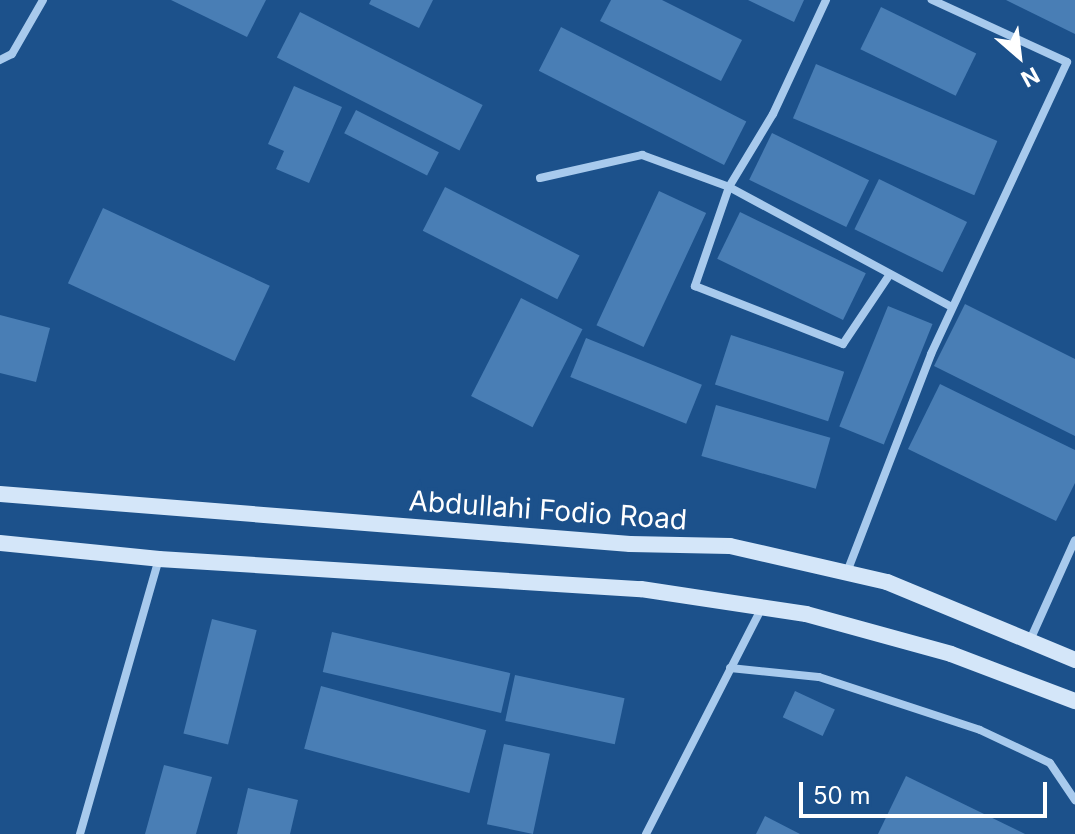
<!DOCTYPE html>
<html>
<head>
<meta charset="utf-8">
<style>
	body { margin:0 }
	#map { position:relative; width:1075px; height:834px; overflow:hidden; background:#1c518b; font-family:Inter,sans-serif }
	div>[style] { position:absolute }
	.building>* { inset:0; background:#497eb5; transform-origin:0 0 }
	.street>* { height:8px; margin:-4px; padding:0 4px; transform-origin:4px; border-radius:4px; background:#a8caed }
	.secondary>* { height:16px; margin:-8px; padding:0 8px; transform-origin:8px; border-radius:8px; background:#d4e6f9 }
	span { translate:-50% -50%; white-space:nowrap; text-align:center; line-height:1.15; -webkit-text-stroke:8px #1c518b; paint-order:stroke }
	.street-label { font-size:28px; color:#fff }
	.north { position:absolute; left:979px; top:16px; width:80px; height:80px; -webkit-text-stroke:6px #1c518b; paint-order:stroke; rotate:152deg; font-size:22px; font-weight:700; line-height:32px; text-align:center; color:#fff }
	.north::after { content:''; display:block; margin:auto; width:28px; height:36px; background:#fff; clip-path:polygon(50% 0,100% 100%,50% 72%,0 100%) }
	.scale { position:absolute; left:799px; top:782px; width:248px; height:36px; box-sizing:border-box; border:4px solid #fff; border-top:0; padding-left:10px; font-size:24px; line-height:28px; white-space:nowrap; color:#fff; -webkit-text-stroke:6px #1c518b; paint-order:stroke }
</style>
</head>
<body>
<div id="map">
	<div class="building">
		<div style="clip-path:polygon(171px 0,266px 0,247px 37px)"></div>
		<div style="clip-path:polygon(371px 0,433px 0,419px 28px,369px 4px)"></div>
		<div style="clip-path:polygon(611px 0,662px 0,742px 40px,721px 81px,600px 21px)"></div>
		<div style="clip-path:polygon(748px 0,804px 0,794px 22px)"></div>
		<div style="clip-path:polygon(1006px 0,1075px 0,1075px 34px)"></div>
		<div style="left:881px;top:7px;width:106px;height:47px;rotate:26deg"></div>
		<div style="left:300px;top:12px;width:205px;height:51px;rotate:27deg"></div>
		<div style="left:561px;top:27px;width:208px;height:49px;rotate:27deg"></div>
		<div style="left:816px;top:64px;width:197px;height:59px;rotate:23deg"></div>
		<div style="clip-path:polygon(294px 86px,342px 107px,309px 183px,276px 169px,284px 151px,268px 144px)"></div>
		<div style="left:356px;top:110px;width:93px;height:26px;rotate:27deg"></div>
		<div style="left:772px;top:133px;width:108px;height:52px;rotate:26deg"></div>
		<div style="left:879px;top:179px;width:98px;height:56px;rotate:26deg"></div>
		<div style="left:445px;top:187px;width:151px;height:49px;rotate:27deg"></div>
		<div style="left:659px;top:191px;width:52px;height:148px;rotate:25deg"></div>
		<div style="left:103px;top:208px;width:184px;height:83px;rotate:25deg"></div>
		<div style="left:740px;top:212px;width:140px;height:52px;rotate:26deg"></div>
		<div style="left:521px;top:298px;width:69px;height:110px;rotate:27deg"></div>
		<div style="clip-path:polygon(965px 304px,1075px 359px,1075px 436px,934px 366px)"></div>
		<div style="left:888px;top:306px;width:48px;height:130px;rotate:22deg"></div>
		<div style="clip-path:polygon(0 315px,50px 328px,36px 382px,0 373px)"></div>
		<div style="left:731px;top:335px;width:119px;height:52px;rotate:18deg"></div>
		<div style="left:586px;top:338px;width:125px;height:42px;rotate:22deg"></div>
		<div style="clip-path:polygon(940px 384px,1075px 450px,1075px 483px,1056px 521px,908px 449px)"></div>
		<div style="left:716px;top:405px;width:119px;height:53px;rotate:16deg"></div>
		<div style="left:212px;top:619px;width:46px;height:118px;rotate:14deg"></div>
		<div style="left:332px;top:632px;width:183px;height:41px;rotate:13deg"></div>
		<div style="left:515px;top:675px;width:112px;height:47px;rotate:12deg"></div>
		<div style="left:321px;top:686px;width:171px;height:65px;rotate:15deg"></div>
		<div style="left:795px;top:691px;width:44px;height:29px;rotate:25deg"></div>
		<div style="left:504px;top:744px;width:47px;height:82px;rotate:12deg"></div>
		<div style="clip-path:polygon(164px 765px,212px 777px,196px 834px,145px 834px)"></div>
		<div style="clip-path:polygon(906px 776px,1025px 834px,878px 834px)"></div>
		<div style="clip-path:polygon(248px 788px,298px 800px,290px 834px,237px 834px)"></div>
		<div style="clip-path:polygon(765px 816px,800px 834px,756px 834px)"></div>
	</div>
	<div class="street">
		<div style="left:826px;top:0;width:126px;rotate:114.9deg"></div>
		<div style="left:773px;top:114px;width:85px;rotate:121.1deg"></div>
		<div style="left:729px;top:187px;width:253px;rotate:28.3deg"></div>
		<div style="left:0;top:60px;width:13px;rotate:-27deg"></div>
		<div style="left:12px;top:54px;width:62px;rotate:-60.1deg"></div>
		<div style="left:540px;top:178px;width:105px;rotate:-12.7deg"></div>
		<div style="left:642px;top:155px;width:93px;rotate:20.2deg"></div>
		<div style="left:729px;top:187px;width:105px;rotate:109deg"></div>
		<div style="left:695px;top:286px;width:159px;rotate:21.4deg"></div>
		<div style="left:843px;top:344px;width:84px;rotate:-56.1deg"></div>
		<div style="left:847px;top:572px;width:234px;rotate:-68.9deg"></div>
		<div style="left:931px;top:354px;width:322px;rotate:-65deg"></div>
		<div style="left:1067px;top:62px;width:149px;rotate:-155.3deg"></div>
		<div style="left:1031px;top:638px;width:107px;rotate:-65.8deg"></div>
		<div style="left:730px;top:668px;width:89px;rotate:5.8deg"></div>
		<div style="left:819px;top:677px;width:169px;rotate:18.2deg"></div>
		<div style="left:980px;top:730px;width:77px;rotate:25.2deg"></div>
		<div style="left:1050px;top:763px;width:45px;rotate:56deg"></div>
		<div style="left:80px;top:834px;width:286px;rotate:-74deg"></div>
		<div style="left:646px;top:834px;width:253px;rotate:-62.9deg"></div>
	</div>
	<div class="secondary">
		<div style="left:0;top:494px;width:632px;rotate:4.54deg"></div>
		<div style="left:630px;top:544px;width:100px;rotate:1.1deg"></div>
		<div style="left:730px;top:546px;width:161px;rotate:12.9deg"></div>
		<div style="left:887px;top:582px;width:204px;rotate:22.5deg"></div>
		<div style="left:0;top:543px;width:160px;rotate:5.7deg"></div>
		<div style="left:159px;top:559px;width:483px;rotate:3.6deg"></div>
		<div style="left:641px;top:589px;width:167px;rotate:8.6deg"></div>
		<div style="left:806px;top:614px;width:150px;rotate:15.4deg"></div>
		<div style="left:951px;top:654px;width:133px;rotate:20.8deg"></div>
	</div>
	<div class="street-label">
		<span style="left:548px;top:510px;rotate:4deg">Abdullahi Fodio Road</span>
	</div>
	<div class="north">N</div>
	<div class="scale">50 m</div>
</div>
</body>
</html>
